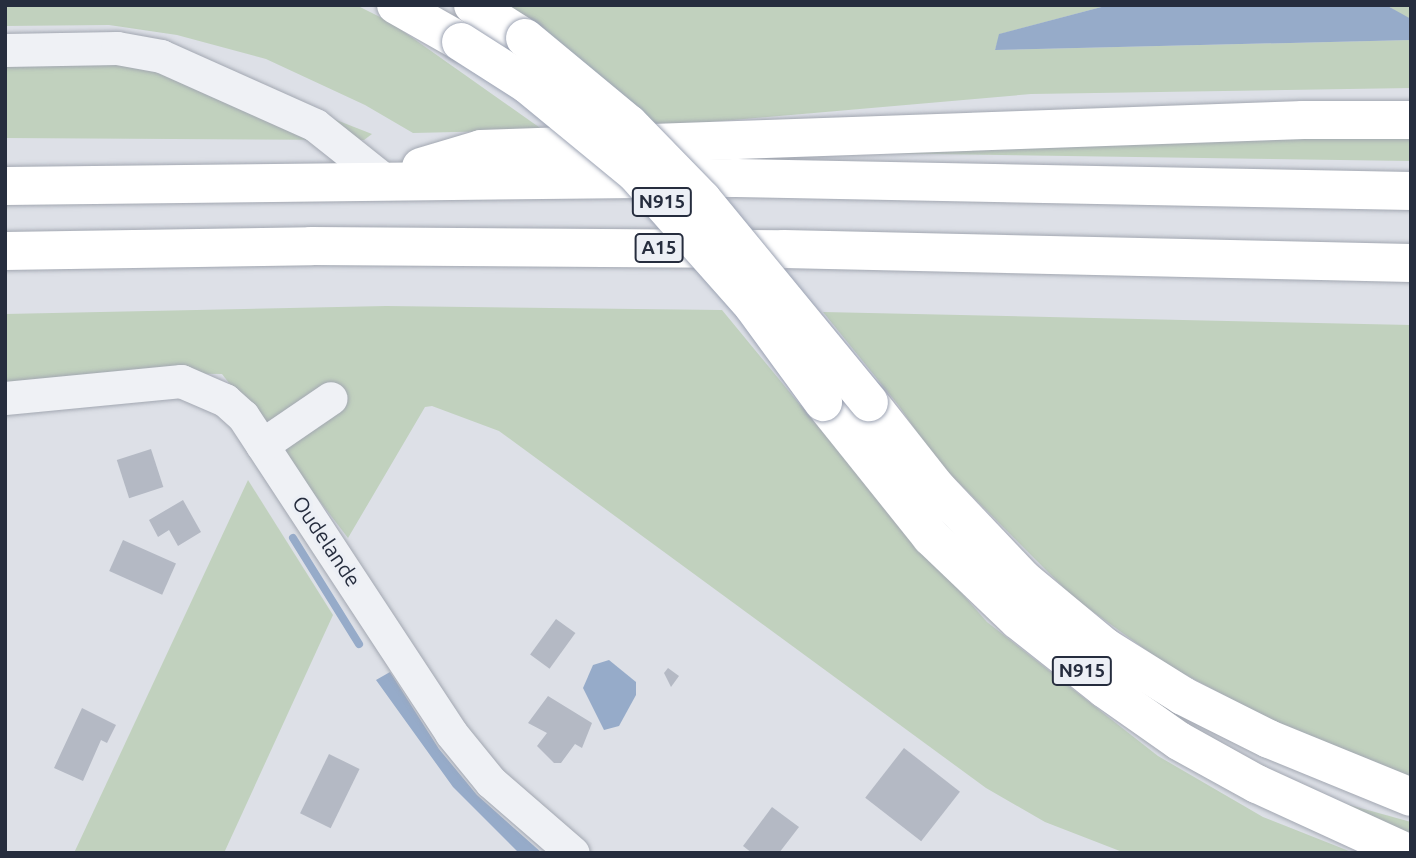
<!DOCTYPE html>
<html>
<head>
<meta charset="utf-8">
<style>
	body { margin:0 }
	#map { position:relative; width:1416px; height:858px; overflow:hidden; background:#dde0e7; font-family:Ubuntu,sans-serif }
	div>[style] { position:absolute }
	.green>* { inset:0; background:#c1d1be }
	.water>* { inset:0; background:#96abc9 }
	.stream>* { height:8px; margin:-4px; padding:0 4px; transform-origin:4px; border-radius:4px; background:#96abc9 }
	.building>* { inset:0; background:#b4b9c4; transform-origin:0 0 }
	.roads { filter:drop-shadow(0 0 2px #a2a7b1) drop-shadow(0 0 2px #a2a7b1) }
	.minor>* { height:33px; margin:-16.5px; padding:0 16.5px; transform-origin:16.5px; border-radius:16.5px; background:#eff1f5 }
	.major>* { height:38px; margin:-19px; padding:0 19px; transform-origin:19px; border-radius:19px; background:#fff }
	.highway>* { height:38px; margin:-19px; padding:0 19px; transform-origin:19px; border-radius:19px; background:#fff }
	.bridges { filter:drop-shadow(0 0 2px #9ca3b3) drop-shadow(0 0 2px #9ca3b3) }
	.major-bridge>* { height:38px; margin:-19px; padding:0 19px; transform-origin:19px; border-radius:19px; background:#fff }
	span { translate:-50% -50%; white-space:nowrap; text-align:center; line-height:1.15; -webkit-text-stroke:7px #eceff5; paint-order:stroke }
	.shield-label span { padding:2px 5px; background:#eceff5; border:2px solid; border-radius:5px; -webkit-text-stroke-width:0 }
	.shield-label { font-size:19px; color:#262d3e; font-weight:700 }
	.street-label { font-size:21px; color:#262d3e }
	.frame { position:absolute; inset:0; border:7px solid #262d3e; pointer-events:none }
</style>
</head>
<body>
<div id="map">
	<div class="green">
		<div style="clip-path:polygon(5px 5px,356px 5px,390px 22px,543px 130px,413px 133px,365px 105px,266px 59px,177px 35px,109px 25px,5px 26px)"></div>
		<div style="clip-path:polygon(498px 5px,1109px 5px,1000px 34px,995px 50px,1411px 40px,1411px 88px,1031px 94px,653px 127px)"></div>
		<div style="clip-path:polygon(1387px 5px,1411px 5px,1411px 19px,1404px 17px)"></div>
		<div style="clip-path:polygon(5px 56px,74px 57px,224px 76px,372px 134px,364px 140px,5px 138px)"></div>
		<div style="clip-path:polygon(1411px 132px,1411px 161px,803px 152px)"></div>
		<div style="clip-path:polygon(386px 306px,722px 310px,863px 481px,987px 622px,1158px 756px,1263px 817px,1354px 853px,1125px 853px,1045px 822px,986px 788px,499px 431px,432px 406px,425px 407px,348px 538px,222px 374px,141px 373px,5px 386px,5px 314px)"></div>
		<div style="clip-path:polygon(823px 312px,1411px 325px,1411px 783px,1341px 757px,1167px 665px,1074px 598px,936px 460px,899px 406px)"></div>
		<div style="clip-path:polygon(248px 480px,333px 615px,224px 853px,74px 853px)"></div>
		<div style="clip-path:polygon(1328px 799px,1411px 822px,1411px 838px)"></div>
	</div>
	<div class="water">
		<div style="clip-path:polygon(1109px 5px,1386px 5px,1411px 19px,1411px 40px,995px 50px,999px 34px)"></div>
		<div style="clip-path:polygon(609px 660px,636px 682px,636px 695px,619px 726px,604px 730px,583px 688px,593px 665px)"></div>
		<div style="clip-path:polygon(390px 672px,439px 749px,477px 795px,542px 853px,519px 853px,453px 787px,376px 680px)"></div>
	</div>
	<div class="stream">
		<div style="left:293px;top:538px;width:125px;rotate:58.1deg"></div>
	</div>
	<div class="building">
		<div style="left:151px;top:449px;width:40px;height:36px;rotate:72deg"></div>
		<div style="clip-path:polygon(183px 500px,201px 532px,178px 546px,169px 530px,158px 537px,149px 520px)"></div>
		<div style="left:123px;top:540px;width:58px;height:34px;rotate:24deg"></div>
		<div style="left:556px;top:619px;width:24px;height:44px;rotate:36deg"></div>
		<div style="clip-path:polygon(668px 668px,679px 676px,671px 687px,664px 673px)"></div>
		<div style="clip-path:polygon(548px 696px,592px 723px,582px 748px,575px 744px,561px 763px,554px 763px,537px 746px,547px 733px,528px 723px)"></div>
		<div style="clip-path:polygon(82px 708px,116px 725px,107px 743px,101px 740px,83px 781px,54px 768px)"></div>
		<div style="left:904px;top:748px;width:71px;height:63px;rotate:38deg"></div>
		<div style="left:329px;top:754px;width:34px;height:66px;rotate:26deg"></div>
		<div style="clip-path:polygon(772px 807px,799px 827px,779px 853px,752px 853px,743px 846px)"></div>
	</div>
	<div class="roads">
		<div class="minor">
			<div style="left:5px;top:50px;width:112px;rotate:-1deg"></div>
			<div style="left:117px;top:48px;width:45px;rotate:10.3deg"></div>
			<div style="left:161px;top:56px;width:169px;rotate:24.1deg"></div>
			<div style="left:315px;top:125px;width:87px;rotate:38.5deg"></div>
			<div style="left:5px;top:398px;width:177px;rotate:-5.5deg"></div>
			<div style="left:181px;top:381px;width:48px;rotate:23.4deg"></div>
			<div style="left:225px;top:400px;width:24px;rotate:42deg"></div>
			<div style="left:243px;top:416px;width:379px;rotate:56.7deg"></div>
			<div style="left:451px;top:733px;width:63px;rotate:50.8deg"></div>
			<div style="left:491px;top:782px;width:108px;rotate:40.9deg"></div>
			<div style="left:262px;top:445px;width:83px;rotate:-34.3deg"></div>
		</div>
		<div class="major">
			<div style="left:396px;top:5px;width:75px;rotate:29.6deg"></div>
			<div style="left:473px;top:5px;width:62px;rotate:32.4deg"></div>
			<div style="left:823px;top:402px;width:173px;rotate:51.3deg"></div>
			<div style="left:931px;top:537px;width:120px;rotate:43.7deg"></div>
			<div style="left:1018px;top:620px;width:111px;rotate:38.4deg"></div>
			<div style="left:1105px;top:689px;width:90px;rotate:35.1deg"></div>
			<div style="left:1179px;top:741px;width:89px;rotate:28.9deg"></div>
			<div style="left:1257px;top:784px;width:166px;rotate:24.6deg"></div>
			<div style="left:869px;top:402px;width:108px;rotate:51.8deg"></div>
			<div style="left:936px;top:487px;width:127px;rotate:46.6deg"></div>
			<div style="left:1023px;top:579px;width:107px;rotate:39.7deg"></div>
			<div style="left:1105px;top:647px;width:92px;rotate:32.1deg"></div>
			<div style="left:1183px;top:696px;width:96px;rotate:26.6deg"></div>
			<div style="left:1269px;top:739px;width:153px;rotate:22.2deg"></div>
		</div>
		<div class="highway">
			<div style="left:421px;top:167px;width:63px;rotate:-16.7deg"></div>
			<div style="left:481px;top:149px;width:823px;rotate:-2.02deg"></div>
			<div style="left:1303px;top:120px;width:108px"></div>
			<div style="left:5px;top:186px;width:731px;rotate:-0.63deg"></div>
			<div style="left:736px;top:178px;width:675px;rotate:1.1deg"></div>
			<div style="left:5px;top:251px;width:306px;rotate:-0.9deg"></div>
			<div style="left:311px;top:246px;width:473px;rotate:0.4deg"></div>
			<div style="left:784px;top:249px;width:627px;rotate:1.28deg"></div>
		</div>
	</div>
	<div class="bridges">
		<div class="major-bridge">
			<div style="left:525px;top:38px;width:135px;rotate:39.6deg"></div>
			<div style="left:629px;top:124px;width:105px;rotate:45.8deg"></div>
			<div style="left:702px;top:199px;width:263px;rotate:50.6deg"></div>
			<div style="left:461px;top:42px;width:78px;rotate:32.5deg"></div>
			<div style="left:527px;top:84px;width:141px;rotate:39.5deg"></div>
			<div style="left:636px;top:174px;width:176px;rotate:48.4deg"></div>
			<div style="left:753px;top:306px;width:119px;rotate:53.9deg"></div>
		</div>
	</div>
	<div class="shield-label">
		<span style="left:662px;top:202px">N915</span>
		<span style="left:659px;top:248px">A15</span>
		<span style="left:1082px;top:671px">N915</span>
	</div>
	<div class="street-label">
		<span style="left:327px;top:541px;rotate:56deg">Oudelande</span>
	</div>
	<div class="frame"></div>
</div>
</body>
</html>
